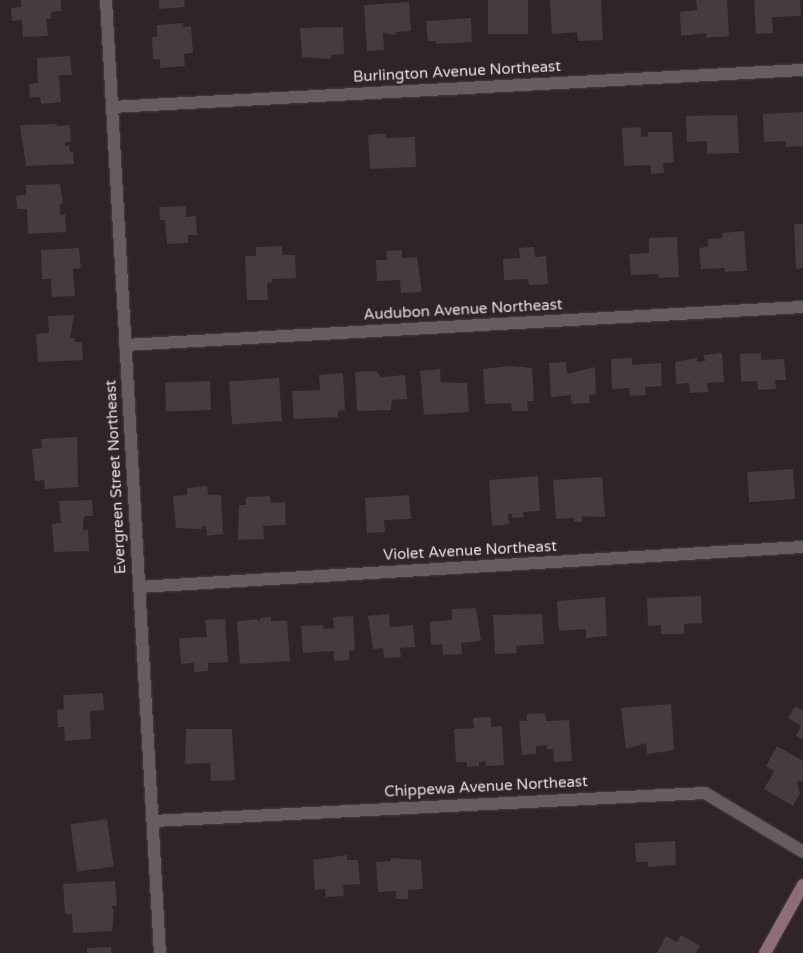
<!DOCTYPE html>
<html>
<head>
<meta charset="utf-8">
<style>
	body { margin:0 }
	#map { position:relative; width:803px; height:953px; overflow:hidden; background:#302427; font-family:"Varela Round",sans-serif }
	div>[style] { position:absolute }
	.building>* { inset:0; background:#473b3e; transform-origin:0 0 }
	.roads { filter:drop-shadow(0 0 1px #483f41) drop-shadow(0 0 1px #483f41) }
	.street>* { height:12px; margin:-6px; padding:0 6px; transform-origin:6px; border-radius:6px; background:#695c5f }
	.secondary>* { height:12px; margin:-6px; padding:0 6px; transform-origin:6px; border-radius:6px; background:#8e6d76 }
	span { translate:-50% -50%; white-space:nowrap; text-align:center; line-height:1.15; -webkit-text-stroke:4px #302427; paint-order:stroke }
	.street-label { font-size:15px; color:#e4dcde }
</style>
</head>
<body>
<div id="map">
	<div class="building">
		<div style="clip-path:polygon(21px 0,61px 0,61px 11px,51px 12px,51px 19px,46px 19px,48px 36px,23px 37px,22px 20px,12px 21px,11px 8px,21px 7px)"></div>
		<div style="clip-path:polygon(159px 0,184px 0,185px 7px,159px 9px)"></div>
		<div style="left:488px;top:0;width:40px;height:34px"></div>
		<div style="clip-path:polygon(550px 0,601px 0,603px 40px,578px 41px,577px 32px,552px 34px)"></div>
		<div style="clip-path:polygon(696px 0,727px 0,729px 36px,706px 38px,706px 33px,681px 36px,680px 12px,697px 10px)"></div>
		<div style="clip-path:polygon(754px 0,800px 0,801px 16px,772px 17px,773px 33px,756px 34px)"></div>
		<div style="clip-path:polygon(409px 2px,411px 31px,395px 32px,396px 35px,383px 33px,384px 50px,367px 51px,364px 5px)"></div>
		<div style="clip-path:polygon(471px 18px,472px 42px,436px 44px,436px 41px,428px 41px,426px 21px)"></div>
		<div style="clip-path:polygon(183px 23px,183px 27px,191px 26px,193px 53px,184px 54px,185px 66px,160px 68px,160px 59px,153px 59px,152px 37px,157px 37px,157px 25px)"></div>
		<div style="clip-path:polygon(343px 27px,344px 54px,331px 55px,331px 59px,302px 57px,300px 28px)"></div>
		<div style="clip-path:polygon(70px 56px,72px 75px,59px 75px,61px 102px,41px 104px,40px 97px,30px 97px,29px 84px,38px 83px,37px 58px)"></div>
		<div style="clip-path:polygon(803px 112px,803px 146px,786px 147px,786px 141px,764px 142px,763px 114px)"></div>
		<div style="clip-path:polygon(737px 115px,739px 153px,707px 154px,707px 141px,687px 142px,686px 116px)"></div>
		<div style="clip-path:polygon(57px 124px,57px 126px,70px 125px,71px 142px,65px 142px,65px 146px,69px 146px,70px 152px,73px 152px,74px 164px,26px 166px,20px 125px)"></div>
		<div style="clip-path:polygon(641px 127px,641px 137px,648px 136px,648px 132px,672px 132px,674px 162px,663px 163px,664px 173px,651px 174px,650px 165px,624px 166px,622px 128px)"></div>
		<div style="clip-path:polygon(377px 134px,386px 134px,386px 138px,415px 137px,416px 167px,370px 169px,368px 135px)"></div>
		<div style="clip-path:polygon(60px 184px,63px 203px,60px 204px,60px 215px,65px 214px,66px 232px,28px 234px,27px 209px,17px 209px,16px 196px,26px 195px,26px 185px)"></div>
		<div style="clip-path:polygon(186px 206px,186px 217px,196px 216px,197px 235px,188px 235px,188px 243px,167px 244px,165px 220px,160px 220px,159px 207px)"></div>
		<div style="clip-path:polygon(794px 224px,803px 224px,803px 268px,796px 269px)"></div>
		<div style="clip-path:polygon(744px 231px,747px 271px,725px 272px,724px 268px,701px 269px,699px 248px,708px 247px,708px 239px,723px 238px,722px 233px)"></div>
		<div style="clip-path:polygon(677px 237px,679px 277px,659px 278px,658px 274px,631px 275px,629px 254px,649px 253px,649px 238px)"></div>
		<div style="clip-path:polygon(282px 246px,282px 255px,295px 255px,296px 278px,272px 279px,272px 282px,267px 283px,268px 300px,247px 300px,245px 256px,256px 256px,256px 247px)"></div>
		<div style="clip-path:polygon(534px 247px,535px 257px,546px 256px,548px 284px,529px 285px,528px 279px,504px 280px,503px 259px,520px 258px,519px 248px)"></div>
		<div style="clip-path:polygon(79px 248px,81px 268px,73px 269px,75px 296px,52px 297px,51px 279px,42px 279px,41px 250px)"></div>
		<div style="clip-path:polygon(402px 250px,402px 258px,417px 257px,422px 292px,401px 293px,400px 280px,377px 281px,376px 260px,387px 260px,386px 251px)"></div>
		<div style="clip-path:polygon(74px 315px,70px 338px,74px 338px,75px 342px,82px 342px,83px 360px,38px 362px,36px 334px,49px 333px,48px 316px)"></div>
		<div style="clip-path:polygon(722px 353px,724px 382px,707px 383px,708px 392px,690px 393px,689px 383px,676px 384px,675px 362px,697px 358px,697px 362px,705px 361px,704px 355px)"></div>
		<div style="clip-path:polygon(761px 353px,761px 360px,784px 359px,786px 380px,775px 380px,776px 389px,758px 390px,757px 381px,741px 382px,740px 354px)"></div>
		<div style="clip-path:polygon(632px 358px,632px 365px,661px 363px,662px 386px,645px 387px,646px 395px,630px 396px,629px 388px,612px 389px,611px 359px)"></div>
		<div style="clip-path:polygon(566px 362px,567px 374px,595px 367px,596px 394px,589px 395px,590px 403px,572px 404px,571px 395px,551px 397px,549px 363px)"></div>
		<div style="clip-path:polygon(511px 366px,532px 368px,534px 401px,527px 401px,528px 411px,512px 411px,511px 403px,485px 404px,483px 369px)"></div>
		<div style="clip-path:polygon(440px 369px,441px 382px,467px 383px,469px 412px,424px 415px,420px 371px)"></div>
		<div style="clip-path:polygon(376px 371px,381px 377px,405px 375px,407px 399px,392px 400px,391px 410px,357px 411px,355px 372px)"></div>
		<div style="clip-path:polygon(343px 373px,345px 410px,338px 411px,338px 417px,294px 419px,292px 391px,320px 390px,319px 375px)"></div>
		<div style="left:279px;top:378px;width:43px;height:50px;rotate:86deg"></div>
		<div style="left:210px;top:381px;width:29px;height:45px;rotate:88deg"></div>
		<div style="clip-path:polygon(77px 437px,78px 487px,45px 489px,44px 480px,35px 481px,32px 449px,42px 448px,41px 439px)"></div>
		<div style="left:793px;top:469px;width:30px;height:46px;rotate:86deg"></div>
		<div style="clip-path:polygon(538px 476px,540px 511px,523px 512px,524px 517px,512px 518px,512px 514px,508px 514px,509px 524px,492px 526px,489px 480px)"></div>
		<div style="clip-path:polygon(602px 477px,605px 517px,582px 516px,582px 522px,574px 522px,573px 518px,556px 519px,553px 480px)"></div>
		<div style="clip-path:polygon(207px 486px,208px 495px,221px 495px,223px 534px,207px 536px,206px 526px,202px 526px,202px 529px,176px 528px,173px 496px,187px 495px,187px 488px)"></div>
		<div style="clip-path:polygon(409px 495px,411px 519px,384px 520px,385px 532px,367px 533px,365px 498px)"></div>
		<div style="clip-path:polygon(270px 496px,271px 503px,285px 502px,286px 525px,263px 526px,264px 539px,238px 540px,239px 505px,246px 505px,246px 497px)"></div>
		<div style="clip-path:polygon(92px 500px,93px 516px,85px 516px,83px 520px,83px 530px,88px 530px,89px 551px,54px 552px,52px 524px,61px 523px,59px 501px)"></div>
		<div style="clip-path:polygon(701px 596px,702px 623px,684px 624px,684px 634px,661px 634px,661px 625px,648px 626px,647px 598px)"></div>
		<div style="clip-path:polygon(605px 597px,607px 636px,586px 638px,586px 629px,559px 631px,557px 601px)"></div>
		<div style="clip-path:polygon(476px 608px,481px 641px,461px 643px,462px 654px,443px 655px,442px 644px,431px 645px,430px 622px,452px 620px,452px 609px)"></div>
		<div style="clip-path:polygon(389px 614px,390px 627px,413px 625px,415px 647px,400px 648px,401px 657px,384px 658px,383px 648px,373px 649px,368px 616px)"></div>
		<div style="clip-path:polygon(542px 614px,544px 644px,516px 646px,517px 653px,495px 654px,493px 615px)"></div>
		<div style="clip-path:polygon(353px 616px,355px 650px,349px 651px,349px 660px,334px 661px,334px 651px,303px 653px,301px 626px,323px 625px,323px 629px,334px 628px,333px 617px)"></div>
		<div style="clip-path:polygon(271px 617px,271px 621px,287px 621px,290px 661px,240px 664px,237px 621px,258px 619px,260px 623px,260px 618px)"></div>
		<div style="clip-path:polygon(225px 619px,228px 662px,208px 663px,208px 671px,194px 672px,194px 663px,181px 664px,179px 638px,207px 637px,205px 620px)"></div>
		<div style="clip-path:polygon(103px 693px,104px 710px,90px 711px,91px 739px,65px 741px,64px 727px,58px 727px,57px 710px,64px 709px,63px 695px)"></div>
		<div style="clip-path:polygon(671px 704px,674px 750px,647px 754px,646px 743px,626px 749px,621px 708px)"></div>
		<div style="clip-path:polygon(795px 706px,803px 711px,803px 740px,796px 736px,801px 726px,788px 718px)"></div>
		<div style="clip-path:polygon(545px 713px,546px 721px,569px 720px,572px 761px,554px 762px,553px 749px,547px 749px,547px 745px,536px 746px,536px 754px,522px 755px,519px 721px,527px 721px,527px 714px)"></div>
		<div style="clip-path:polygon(491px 717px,491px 727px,502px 726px,504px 765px,486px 766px,486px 761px,479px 762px,479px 766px,467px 767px,467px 762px,456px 762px,454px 729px,474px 728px,473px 718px)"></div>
		<div style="clip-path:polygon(186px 729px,232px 729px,235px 780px,211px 781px,210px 763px,185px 764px)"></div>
		<div style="clip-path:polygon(777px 746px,803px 761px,803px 782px,799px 780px,797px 784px,800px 793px,793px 806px,764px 789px,774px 771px,766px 766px)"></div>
		<div style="left:107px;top:819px;width:48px;height:37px;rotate:82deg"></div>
		<div style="clip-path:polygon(675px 841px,676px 865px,648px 867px,648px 862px,636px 862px,635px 843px)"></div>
		<div style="clip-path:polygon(347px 855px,347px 860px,358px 860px,360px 884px,343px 885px,344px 896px,326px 897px,325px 889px,315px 890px,313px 860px)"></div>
		<div style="clip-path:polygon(391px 858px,421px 860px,423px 889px,408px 890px,408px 899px,396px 899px,396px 891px,378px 892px,376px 862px,391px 861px)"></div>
		<div style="clip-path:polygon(115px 881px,117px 906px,111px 906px,114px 911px,112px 931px,73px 933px,72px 914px,65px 914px,63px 884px)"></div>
		<div style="clip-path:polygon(681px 935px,700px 946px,696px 953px,657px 953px,666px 936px,677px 942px)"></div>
		<div style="clip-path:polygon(111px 947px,111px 953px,87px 953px,87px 948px)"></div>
	</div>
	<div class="roads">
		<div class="street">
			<div style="left:106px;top:0;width:955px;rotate:86.76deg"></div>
			<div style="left:112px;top:107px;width:692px;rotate:-3.07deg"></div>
			<div style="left:125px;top:345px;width:679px;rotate:-3.21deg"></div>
			<div style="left:139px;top:587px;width:665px;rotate:-3.45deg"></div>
			<div style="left:154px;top:821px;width:552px;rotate:-2.91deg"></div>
			<div style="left:705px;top:793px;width:114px;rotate:31deg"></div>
		</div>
		<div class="secondary">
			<div style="left:765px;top:953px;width:78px;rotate:-60.8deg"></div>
		</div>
	</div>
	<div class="street-label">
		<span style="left:457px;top:72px;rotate:-3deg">Burlington Avenue Northeast</span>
		<span style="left:463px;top:310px;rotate:-3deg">Audubon Avenue Northeast</span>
		<span style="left:116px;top:477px;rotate:-93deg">Evergreen Street Northeast</span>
		<span style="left:470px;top:551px;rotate:-3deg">Violet Avenue Northeast</span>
		<span style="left:486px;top:787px;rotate:-3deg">Chippewa Avenue Northeast</span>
	</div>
</div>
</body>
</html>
